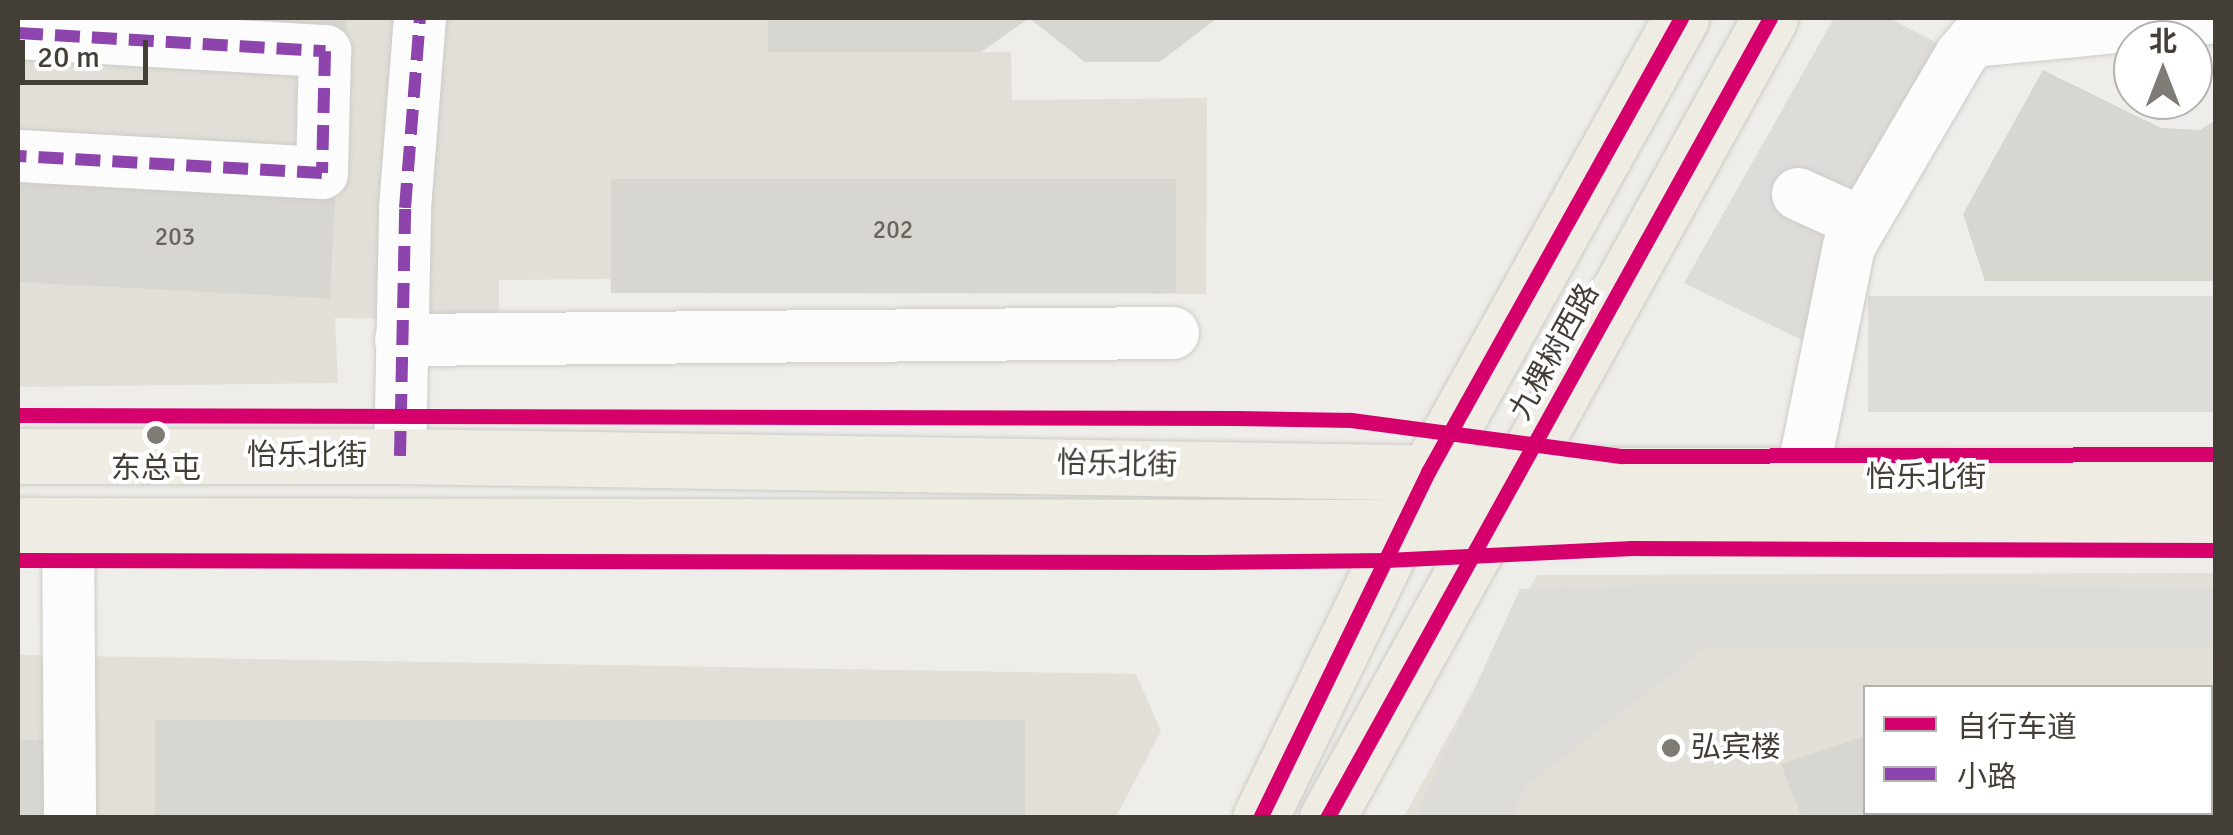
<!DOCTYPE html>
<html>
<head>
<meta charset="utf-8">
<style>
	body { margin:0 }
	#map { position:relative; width:2233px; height:835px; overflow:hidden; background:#eeede9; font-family:Signika,"Noto Sans SC",sans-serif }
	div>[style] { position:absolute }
	.residential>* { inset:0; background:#e1dfd7 }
	.parking>* { inset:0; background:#dddcd8; transform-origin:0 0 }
	.building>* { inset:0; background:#d8d6d1; transform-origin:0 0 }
	.roads { filter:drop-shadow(0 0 2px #cccbc7) drop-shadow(0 0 2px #cccbc7) }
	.minor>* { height:52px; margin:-26px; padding:0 26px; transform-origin:26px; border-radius:26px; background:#fcfcfc }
	.major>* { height:55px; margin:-27.5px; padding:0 27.5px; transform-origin:27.5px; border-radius:27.5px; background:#efece4 }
	.quiet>* { height:12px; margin-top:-6px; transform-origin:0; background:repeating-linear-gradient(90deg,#8e44ad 0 25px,transparent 0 37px) }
	.cycleway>* { height:15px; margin:-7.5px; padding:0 7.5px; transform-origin:7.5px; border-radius:7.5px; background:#d6006c }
	.dots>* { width:28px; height:28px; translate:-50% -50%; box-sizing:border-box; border:5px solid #fff; border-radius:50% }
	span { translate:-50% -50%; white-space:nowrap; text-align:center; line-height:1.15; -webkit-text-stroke:8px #fff; paint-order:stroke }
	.number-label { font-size:25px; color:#69655e }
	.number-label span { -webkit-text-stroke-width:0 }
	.street-label { font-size:30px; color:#433e36 }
	.poi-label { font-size:30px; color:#433e36 }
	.left { translate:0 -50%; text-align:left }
	.frame { position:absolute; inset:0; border:20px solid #433e36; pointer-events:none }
	.legend { position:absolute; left:1863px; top:685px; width:350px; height:130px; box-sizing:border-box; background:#fff; border:2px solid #b4b2af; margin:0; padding:12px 18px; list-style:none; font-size:30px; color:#433e36 }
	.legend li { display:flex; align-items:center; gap:20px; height:50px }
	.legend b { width:50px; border:2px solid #b4b2af }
	.north { position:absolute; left:2113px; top:20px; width:100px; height:100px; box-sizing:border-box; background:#fff; border:2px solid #b4b2af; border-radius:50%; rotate:0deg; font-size:28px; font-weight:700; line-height:40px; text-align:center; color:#433e36 }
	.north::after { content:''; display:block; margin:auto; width:35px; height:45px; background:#7f7b75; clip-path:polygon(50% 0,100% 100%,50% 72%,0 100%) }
	.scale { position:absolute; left:20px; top:40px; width:128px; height:45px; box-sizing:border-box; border:5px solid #433e36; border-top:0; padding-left:12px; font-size:30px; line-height:35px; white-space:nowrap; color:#433e36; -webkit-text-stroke:8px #fff; paint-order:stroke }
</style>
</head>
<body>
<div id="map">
	<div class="residential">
		<div style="clip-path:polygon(18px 18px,1029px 18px,982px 52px,1011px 52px,1012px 100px,1207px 98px,1206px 294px,611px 293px,610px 279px,499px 280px,499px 319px,335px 318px,338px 383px,18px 387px)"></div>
		<div style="clip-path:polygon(evenodd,2215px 573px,2215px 817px,1403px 818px,1537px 575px,2215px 573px,1866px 688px,2210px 688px,2210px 812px,1866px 812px,1866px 688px)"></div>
		<div style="clip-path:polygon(18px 655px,1136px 674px,1161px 731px,1116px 817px,18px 818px)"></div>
	</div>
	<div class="parking">
		<div style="clip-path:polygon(1834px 18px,1889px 18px,1937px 43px,1819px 262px,1808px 343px,1684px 283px)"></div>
		<div style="left:2215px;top:296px;width:116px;height:347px;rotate:90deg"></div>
		<div style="clip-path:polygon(1712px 583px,2215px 587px,2215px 647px,1706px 647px,1526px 786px,1512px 817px,1416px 817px,1520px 589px)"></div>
	</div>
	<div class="building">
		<div style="clip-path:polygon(74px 18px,347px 18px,346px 36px)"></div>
		<div style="clip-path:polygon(768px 18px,1029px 18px,980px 52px,768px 52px)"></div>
		<div style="clip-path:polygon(1029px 18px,1217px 18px,1160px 62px,1085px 62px)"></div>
		<div style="clip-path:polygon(2043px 70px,2161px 128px,2200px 130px,2216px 120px,2216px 281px,1985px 281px,1963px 214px)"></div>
		<div style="left:18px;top:173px;width:318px;height:109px;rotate:3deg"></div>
		<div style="left:611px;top:179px;width:565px;height:114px"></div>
		<div style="left:155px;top:720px;width:870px;height:98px"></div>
		<div style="clip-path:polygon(1866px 736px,1866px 812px,1938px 813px,1925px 818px,1802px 818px,1781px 764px)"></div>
		<div style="left:18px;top:740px;width:29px;height:78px"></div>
	</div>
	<div class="roads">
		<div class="minor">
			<div style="left:18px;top:33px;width:308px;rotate:3.4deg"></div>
			<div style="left:325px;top:51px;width:122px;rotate:91.4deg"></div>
			<div style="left:322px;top:173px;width:304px;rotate:-176.8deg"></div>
			<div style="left:1973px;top:41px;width:237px;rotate:-5.6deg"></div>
			<div style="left:1798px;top:194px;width:70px;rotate:24.4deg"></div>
			<div style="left:401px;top:340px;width:772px;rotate:-0.52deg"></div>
			<div style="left:400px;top:456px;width:248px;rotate:-88.8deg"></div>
			<div style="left:405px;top:208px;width:191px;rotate:-85.5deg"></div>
			<div style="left:1802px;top:477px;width:236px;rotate:-78.5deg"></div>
			<div style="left:1849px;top:246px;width:221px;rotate:-59.6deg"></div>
			<div style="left:1961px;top:55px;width:49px;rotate:-49.1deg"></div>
			<div style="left:68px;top:525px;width:293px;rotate:89.6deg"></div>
		</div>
		<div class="major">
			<div style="left:18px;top:456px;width:382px"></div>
			<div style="left:400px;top:456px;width:1116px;rotate:0.92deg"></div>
			<div style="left:1516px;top:474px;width:700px;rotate:0.33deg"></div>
			<div style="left:18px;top:525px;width:1470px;rotate:0.08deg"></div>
			<div style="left:1488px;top:527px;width:728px;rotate:-0.55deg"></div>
			<div style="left:1260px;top:818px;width:385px;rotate:-64.1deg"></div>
			<div style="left:1428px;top:472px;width:520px;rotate:-60.87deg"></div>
			<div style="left:1327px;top:818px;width:914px;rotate:-61.02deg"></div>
		</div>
	</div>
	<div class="quiet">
		<div style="left:18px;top:33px;width:308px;rotate:3.4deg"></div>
		<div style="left:325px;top:51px;width:122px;rotate:91.4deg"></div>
		<div style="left:322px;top:173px;width:304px;rotate:-176.8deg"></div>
		<div style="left:400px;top:456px;width:248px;rotate:-88.8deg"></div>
		<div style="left:405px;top:208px;width:191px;rotate:-85.5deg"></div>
	</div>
	<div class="cycleway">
		<div style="left:18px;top:415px;width:1219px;rotate:0.14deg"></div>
		<div style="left:1237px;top:418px;width:114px;rotate:1deg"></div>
		<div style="left:1351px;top:420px;width:272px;rotate:7.6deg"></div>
		<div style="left:1621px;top:456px;width:595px;rotate:-0.19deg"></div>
		<div style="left:18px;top:560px;width:1186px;rotate:0.1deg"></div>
		<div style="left:1204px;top:562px;width:182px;rotate:-0.6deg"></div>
		<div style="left:1386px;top:560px;width:246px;rotate:-2.8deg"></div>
		<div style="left:1632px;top:548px;width:584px;rotate:0.2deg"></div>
		<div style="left:1260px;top:818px;width:385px;rotate:-64.1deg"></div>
		<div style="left:1428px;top:472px;width:520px;rotate:-60.87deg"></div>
		<div style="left:1327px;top:818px;width:914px;rotate:-61.02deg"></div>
	</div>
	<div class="dots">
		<div style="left:156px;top:435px;background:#7f7b75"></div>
		<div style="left:1671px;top:748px;background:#7f7b75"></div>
	</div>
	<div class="number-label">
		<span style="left:893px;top:230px">202</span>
		<span style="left:175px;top:237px">203</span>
	</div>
	<div class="street-label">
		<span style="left:1555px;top:352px;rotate:-61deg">九棵树西路</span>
		<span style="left:307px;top:456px">怡乐北街</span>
		<span style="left:1117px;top:465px;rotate:1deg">怡乐北街</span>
		<span style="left:1926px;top:478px">怡乐北街</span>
	</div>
	<div class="poi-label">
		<span style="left:156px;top:469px">东总屯</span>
		<span class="left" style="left:1691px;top:748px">弘宾楼</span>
	</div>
	<div class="frame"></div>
	<ul class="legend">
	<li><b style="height:12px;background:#d6006c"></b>自行车道</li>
	<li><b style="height:12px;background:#8e44ad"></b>小路</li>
	</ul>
	<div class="north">北</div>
	<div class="scale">20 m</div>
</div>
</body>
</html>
